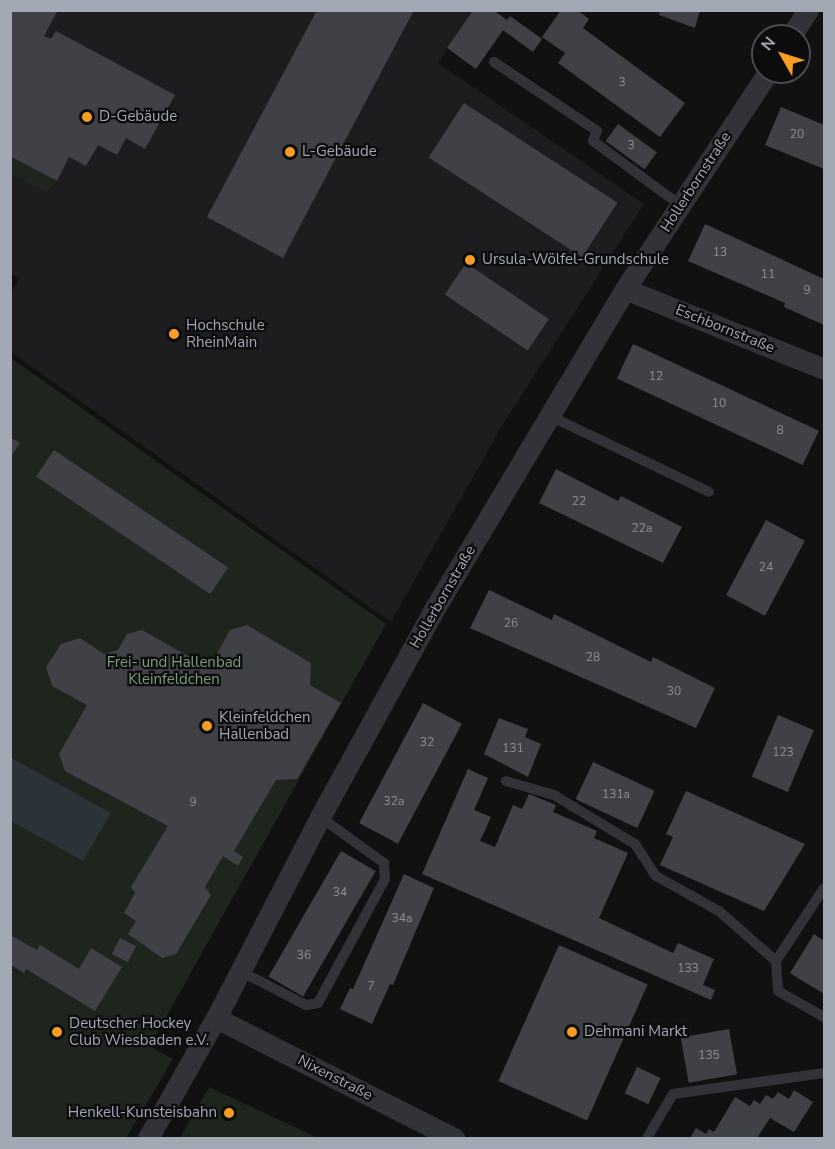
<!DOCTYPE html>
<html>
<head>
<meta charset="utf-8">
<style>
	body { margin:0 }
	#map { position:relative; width:835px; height:1149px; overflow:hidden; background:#111112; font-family:"Nunito Sans",sans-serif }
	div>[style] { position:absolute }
	.built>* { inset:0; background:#1d1d1f }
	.green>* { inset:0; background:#1d251d }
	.water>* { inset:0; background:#293338 }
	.building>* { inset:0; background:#404146; transform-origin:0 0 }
	.lane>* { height:10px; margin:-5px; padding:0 5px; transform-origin:5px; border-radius:5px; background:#323338 }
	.street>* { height:21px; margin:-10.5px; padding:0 10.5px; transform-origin:10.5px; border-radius:10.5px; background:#323338 }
	.dots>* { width:16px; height:16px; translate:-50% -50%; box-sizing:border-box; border:3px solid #0c0c0d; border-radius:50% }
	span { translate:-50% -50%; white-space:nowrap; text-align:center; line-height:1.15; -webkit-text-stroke:4.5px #0c0c0d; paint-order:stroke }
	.number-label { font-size:12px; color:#8a8f98 }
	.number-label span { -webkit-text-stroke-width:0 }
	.poi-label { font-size:15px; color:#a2a9b4 }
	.left { translate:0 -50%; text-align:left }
	.right { translate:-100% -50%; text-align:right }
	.street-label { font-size:15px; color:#a2a9b4 }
	.park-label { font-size:15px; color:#79a078 }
	.frame { position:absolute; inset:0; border:12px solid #a2a9b4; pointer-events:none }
	.north { position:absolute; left:751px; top:24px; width:60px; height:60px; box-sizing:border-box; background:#0c0c0d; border:2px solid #484b50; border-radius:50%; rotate:309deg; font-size:16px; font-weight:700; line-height:24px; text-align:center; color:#a2a9b4 }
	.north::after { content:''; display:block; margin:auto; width:21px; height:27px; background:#f89d23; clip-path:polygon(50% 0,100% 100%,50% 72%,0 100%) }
</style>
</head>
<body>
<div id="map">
	<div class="built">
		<div style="clip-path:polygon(11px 11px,471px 11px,438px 63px,644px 204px,503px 424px,391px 622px,11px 352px,10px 293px,20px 278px,10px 274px)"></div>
	</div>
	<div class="green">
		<div style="clip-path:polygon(11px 156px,56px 181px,57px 181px,47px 192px,11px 175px)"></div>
		<div style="clip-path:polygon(11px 358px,386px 624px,151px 1044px,141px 1041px,173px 1059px,126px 1138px,11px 1138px,10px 968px,33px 982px,10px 967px)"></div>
		<div style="clip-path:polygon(209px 1087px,318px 1138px,180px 1138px)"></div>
	</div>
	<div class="water">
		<div style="clip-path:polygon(10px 757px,111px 813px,83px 861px,11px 821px)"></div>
	</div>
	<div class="building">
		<div style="clip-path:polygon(10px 10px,58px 10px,44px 36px,51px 39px,56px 31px,175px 95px,145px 149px,126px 138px,117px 155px,98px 145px,86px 166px,69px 157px,57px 181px,10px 156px)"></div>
		<div style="clip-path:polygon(317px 10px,414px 10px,283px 258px,207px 217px)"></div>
		<div style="clip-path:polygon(473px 10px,493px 10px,507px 20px,510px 16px,542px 39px,533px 52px,503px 30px,476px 69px,447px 48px)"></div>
		<div style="clip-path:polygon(561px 10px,577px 10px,589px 19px,583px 28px,685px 103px,660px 137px,558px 63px,565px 53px,542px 37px)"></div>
		<div style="clip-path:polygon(660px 10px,700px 10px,695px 28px,659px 15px)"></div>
		<div style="left:464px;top:103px;width:183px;height:65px;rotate:33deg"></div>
		<div style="clip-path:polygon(781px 107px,824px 125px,824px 169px,765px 145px)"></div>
		<div style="left:618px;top:124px;width:48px;height:21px;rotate:36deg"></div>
		<div style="clip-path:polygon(705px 224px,824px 279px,824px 325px,784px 307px,785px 303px,688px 261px)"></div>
		<div style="left:466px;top:263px;width:100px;height:38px;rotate:34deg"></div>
		<div style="left:633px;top:344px;width:205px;height:38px;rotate:25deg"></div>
		<div style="clip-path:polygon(10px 437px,20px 443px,10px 458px)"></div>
		<div style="left:54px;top:450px;width:210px;height:32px;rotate:34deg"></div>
		<div style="clip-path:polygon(556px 469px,618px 501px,621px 496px,682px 527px,663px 563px,539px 503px)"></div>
		<div style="left:766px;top:520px;width:44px;height:85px;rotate:28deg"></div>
		<div style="clip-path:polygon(489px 590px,552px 620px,554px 614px,651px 662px,653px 657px,715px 688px,696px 728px,470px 628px)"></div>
		<div style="clip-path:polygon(247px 625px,311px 663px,310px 685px,341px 703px,297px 779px,276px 780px,234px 851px,243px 857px,238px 866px,223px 856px,205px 887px,211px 895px,176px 954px,162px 958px,128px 934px,136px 921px,124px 913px,135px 893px,131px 887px,168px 826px,65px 771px,59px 754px,87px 705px,52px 686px,46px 667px,61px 644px,80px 638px,104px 654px,118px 650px,127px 634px,142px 630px,209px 668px,230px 630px)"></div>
		<div style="left:423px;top:703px;width:44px;height:136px;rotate:28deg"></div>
		<div style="left:778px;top:715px;width:39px;height:67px;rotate:23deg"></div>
		<div style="clip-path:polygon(499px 718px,528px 729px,525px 737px,541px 744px,528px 777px,484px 754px)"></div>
		<div style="left:593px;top:762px;width:68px;height:41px;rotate:25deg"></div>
		<div style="clip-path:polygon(468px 769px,488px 778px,474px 810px,491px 817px,480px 841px,495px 847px,513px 805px,522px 809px,529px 794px,556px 805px,553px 812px,597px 831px,594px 838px,628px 853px,599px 918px,673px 953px,678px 943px,714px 959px,703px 985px,715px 990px,711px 1000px,422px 874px)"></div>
		<div style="clip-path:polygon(686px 791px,805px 844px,764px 911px,660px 865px,673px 837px,666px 834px)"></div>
		<div style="left:341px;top:851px;width:40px;height:145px;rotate:30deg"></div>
		<div style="clip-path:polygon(404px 874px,434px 888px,393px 985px,390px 984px,372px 1024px,340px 1009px,350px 988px,353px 989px)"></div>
		<div style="clip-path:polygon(814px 934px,824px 941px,824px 994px,790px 973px)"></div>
		<div style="clip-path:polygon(10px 935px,37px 950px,40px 945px,79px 969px,91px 948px,122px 967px,95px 1011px,26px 969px,24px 973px,10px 964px)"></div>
		<div style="left:120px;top:938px;width:18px;height:18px;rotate:27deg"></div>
		<div style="left:559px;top:945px;width:97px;height:149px;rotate:24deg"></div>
		<div style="left:729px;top:1029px;width:46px;height:49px;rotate:80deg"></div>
		<div style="left:637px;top:1067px;width:26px;height:29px;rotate:25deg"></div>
		<div style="clip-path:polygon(794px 1090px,813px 1102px,794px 1132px,770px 1118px,757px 1138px,690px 1138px,696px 1128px,706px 1134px,709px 1129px,714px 1132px,735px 1097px,750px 1106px,754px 1100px,760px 1104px,766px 1095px,773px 1099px,778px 1092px,789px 1099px)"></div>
	</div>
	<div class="lane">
		<div style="left:494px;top:62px;width:124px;rotate:33.8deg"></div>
		<div style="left:597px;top:131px;width:11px;rotate:112deg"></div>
		<div style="left:593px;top:141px;width:108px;rotate:36.3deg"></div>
		<div style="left:550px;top:416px;width:176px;rotate:25.5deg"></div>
		<div style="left:506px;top:781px;width:50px;rotate:16.3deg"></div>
		<div style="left:554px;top:795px;width:95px;rotate:31.2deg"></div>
		<div style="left:635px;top:844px;width:38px;rotate:57deg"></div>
		<div style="left:656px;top:876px;width:72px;rotate:29.1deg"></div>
		<div style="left:719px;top:911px;width:76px;rotate:41.3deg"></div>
		<div style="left:776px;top:961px;width:30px;rotate:86deg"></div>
		<div style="left:778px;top:991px;width:53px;rotate:29.5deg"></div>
		<div style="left:776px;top:961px;width:87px;rotate:-56.7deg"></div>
		<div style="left:240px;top:971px;width:74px;rotate:27.3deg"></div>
		<div style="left:306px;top:1005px;width:12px;rotate:-9deg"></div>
		<div style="left:318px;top:1003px;width:141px;rotate:-61.6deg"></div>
		<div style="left:385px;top:879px;width:16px;rotate:-94deg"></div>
		<div style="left:384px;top:863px;width:79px;rotate:-144.3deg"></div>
		<div style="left:647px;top:1138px;width:51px;rotate:-59.4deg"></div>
		<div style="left:673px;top:1094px;width:152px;rotate:-7.9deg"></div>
	</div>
	<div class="street">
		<div style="left:791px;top:36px;width:31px;rotate:-57deg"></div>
		<div style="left:625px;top:289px;width:214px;rotate:21.9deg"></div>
		<div style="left:216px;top:1018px;width:267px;rotate:26.8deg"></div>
		<div style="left:148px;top:1138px;width:138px;rotate:-60.5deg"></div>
		<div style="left:216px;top:1018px;width:226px;rotate:-62.6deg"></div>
		<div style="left:320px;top:817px;width:233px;rotate:-61.2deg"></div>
		<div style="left:432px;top:613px;width:377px;rotate:-59.2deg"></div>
		<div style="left:625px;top:289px;width:260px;rotate:-56.6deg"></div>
	</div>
	<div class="dots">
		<div style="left:87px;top:117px;background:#f89d23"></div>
		<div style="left:290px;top:152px;background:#f89d23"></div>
		<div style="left:470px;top:260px;background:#f89d23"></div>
		<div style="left:174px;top:334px;background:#f89d23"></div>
		<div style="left:207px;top:726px;background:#f89d23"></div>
		<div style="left:57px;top:1032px;background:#f89d23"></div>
		<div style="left:572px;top:1032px;background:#f89d23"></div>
		<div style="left:229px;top:1113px;background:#f89d23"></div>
	</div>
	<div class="number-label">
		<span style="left:622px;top:83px">3</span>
		<span style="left:797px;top:135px">20</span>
		<span style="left:631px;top:146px">3</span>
		<span style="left:720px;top:253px">13</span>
		<span style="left:768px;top:275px">11</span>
		<span style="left:807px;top:291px">9</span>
		<span style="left:656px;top:377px">12</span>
		<span style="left:719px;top:404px">10</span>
		<span style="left:780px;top:431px">8</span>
		<span style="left:579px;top:502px">22</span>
		<span style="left:642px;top:529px">22a</span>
		<span style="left:766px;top:568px">24</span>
		<span style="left:511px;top:624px">26</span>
		<span style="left:593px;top:658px">28</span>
		<span style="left:674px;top:692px">30</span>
		<span style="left:427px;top:743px">32</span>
		<span style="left:513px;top:749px">131</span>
		<span style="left:783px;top:753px">123</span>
		<span style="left:616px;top:795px">131a</span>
		<span style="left:394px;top:802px">32a</span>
		<span style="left:193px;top:803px">9</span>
		<span style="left:340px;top:893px">34</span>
		<span style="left:402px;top:919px">34a</span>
		<span style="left:304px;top:956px">36</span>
		<span style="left:688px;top:969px">133</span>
		<span style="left:371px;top:987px">7</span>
		<span style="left:709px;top:1056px">135</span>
	</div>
	<div class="poi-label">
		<span class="left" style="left:99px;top:117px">D-Gebäude</span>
		<span class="left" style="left:302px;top:152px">L-Gebäude</span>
		<span class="left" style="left:482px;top:260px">Ursula-Wölfel-Grundschule</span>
		<span class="left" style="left:186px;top:334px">Hochschule<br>RheinMain</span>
		<span class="left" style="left:219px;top:726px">Kleinfeldchen<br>Hallenbad</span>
		<span class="left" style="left:69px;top:1032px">Deutscher Hockey<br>Club Wiesbaden e.V.</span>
		<span class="left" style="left:584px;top:1032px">Dehmani Markt</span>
		<span class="right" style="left:217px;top:1113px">Henkell-Kunsteisbahn</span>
	</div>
	<div class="street-label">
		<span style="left:696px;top:182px;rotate:-57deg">Hollerbornstraße</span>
		<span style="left:725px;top:329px;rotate:22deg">Eschbornstraße</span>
		<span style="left:443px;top:597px;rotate:-60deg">Hollerbornstraße</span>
		<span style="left:335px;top:1078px;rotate:27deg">Nixenstraße</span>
	</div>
	<div class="park-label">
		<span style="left:174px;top:671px">Frei- und Hallenbad<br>Kleinfeldchen</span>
	</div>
	<div class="frame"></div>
	<div class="north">N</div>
</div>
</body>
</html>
